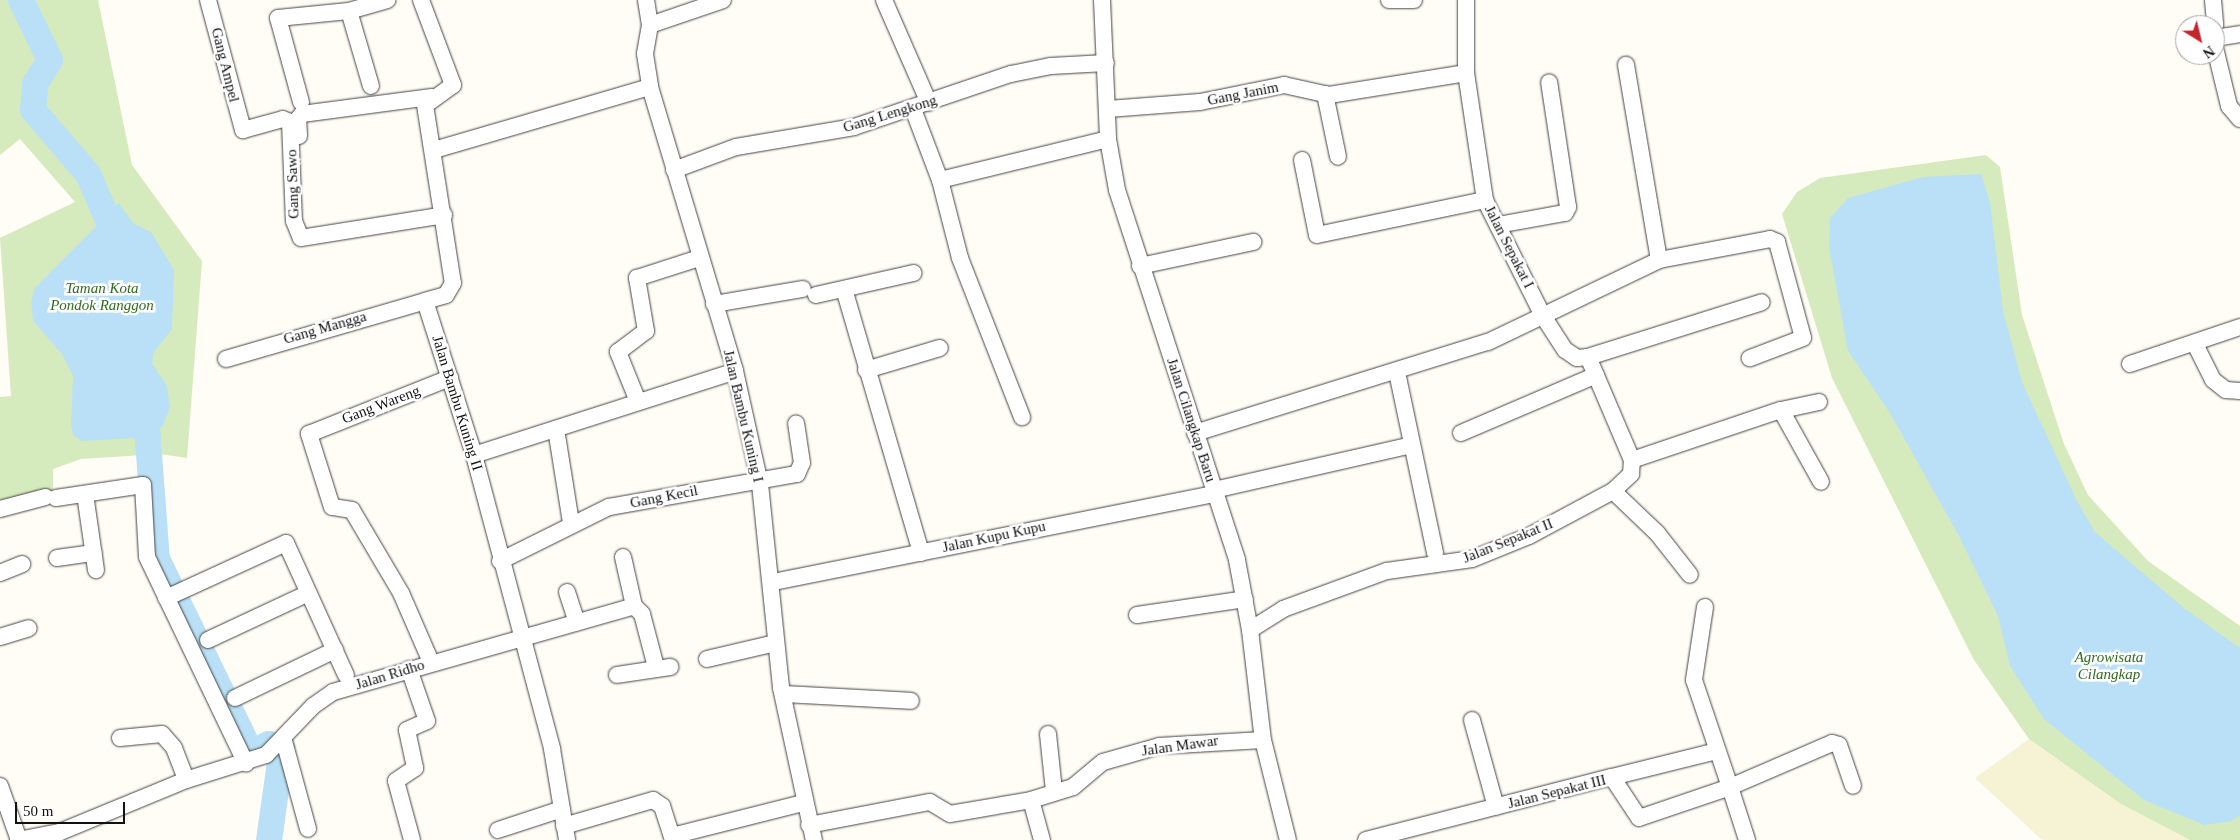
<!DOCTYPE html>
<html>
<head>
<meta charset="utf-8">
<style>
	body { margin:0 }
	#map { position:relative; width:2240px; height:840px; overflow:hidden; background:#fffdf5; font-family:Georgia,serif }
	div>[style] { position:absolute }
	.farmland>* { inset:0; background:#f6f3d4 }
	.green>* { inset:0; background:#d5ebbd }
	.water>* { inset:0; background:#b9e0f7 }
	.river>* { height:26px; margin:-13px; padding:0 13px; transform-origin:13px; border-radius:13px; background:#b9e0f7 }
	.roads { filter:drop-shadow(0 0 1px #444) drop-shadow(0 0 1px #444) }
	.minor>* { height:16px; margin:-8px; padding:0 8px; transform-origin:8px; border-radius:8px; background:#fff }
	span { translate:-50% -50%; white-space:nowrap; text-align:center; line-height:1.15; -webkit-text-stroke:5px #fff; paint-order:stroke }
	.street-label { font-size:15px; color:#111 }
	.park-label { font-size:15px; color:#2f6b1f; font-style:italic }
	.north { position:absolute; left:2175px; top:15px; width:50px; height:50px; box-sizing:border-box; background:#fff; border:1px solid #a0a0a0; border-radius:50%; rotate:144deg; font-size:14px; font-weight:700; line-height:20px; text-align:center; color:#111 }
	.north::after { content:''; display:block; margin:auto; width:18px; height:22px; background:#c4262e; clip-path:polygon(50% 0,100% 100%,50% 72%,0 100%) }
	.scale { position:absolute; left:15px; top:802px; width:110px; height:22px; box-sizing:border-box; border:2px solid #111; border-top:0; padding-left:6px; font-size:15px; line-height:18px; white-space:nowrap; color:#111; -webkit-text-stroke:4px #fff; paint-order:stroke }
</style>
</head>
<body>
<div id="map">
	<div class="farmland">
		<div style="clip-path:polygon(2029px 739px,2121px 804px,2190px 840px,2042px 840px,1975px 778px)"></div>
	</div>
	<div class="green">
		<div style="clip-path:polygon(0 0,98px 0,132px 165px,202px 261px,187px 458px,160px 454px,81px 459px,53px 469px,53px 491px,0 500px,0 397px,11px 396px,0 238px,75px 202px,20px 139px,0 155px)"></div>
		<div style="clip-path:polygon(1986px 155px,2000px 167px,2022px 315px,2064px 444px,2088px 495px,2148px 561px,2240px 626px,2240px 840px,2190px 840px,2121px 804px,2029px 739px,1974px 660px,1832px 378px,1782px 214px,1797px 192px,1820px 178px)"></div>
	</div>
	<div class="water">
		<div style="clip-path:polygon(1981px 174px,1990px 202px,2003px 311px,2022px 382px,2077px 501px,2095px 532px,2185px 609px,2240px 648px,2240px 815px,2232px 821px,2204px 825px,2144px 800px,2044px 719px,2010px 666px,1998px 616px,1960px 538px,1890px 413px,1848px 351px,1829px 247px,1830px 218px,1848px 198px,1923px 177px)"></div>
		<div style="clip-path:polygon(119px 203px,133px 223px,151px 232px,174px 270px,172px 329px,154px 352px,152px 363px,167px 386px,170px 407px,163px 426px,150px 437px,82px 441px,73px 435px,71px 426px,73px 376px,62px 354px,33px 321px,31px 301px,35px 288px)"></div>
	</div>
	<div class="river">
		<div style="left:21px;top:0;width:67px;rotate:64.2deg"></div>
		<div style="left:50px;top:60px;width:28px;rotate:122deg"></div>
		<div style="left:35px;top:84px;width:26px;rotate:94deg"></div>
		<div style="left:33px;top:110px;width:84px;rotate:49.3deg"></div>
		<div style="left:88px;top:174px;width:81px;rotate:66.6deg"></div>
		<div style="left:145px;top:401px;width:158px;rotate:85.7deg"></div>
		<div style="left:157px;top:559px;width:216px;rotate:64.1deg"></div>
		<div style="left:251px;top:753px;width:20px;rotate:-27deg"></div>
		<div style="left:269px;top:744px;width:14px;rotate:17deg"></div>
		<div style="left:282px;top:748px;width:93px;rotate:98deg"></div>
	</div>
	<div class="roads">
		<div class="minor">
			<div style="left:208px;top:0;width:135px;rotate:74.9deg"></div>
			<div style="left:243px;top:130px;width:41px;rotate:-15.4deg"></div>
			<div style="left:283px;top:119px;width:8px;rotate:23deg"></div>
			<div style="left:290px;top:122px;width:99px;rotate:87.7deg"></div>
			<div style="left:294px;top:221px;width:18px;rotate:68deg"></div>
			<div style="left:301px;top:238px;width:145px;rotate:-9.1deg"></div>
			<div style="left:421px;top:0;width:91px;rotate:69.4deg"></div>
			<div style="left:453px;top:85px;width:34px;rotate:144deg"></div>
			<div style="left:425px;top:105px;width:180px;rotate:81.1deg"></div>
			<div style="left:453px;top:283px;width:14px;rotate:120deg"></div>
			<div style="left:446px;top:295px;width:22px;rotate:164deg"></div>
			<div style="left:425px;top:301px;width:162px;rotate:72.3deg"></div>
			<div style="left:474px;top:455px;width:304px;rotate:75.1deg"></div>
			<div style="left:552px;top:749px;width:92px;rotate:80.6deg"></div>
			<div style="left:646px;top:0;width:25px;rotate:81deg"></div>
			<div style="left:650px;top:25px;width:29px;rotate:100deg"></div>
			<div style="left:645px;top:54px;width:33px;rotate:81deg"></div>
			<div style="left:650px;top:87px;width:296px;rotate:73.3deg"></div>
			<div style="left:735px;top:371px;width:116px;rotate:77.5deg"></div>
			<div style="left:760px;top:484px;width:205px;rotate:84.1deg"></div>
			<div style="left:781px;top:688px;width:156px;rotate:77.8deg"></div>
			<div style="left:884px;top:0;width:112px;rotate:66.4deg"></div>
			<div style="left:1102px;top:0;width:139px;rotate:87.5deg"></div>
			<div style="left:1108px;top:139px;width:52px;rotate:80deg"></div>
			<div style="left:1117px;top:190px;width:389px;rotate:72deg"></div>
			<div style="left:1237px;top:560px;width:71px;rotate:79.5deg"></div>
			<div style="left:1250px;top:630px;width:111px;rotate:83.3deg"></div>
			<div style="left:1263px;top:740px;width:103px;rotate:76deg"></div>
			<div style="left:1389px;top:0;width:25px"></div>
			<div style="left:2213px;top:0;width:25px;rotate:85deg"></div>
			<div style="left:349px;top:11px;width:78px;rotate:73.7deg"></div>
			<div style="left:650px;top:25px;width:77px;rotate:-18.9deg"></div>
			<div style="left:2215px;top:38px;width:25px;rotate:-9deg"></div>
			<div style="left:2215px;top:48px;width:60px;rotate:76.4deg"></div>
			<div style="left:2229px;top:106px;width:17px;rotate:50deg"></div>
			<div style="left:1325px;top:94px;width:64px;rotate:78.3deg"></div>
			<div style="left:301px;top:102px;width:87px;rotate:-105.3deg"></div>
			<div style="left:278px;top:18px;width:71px;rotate:-5.6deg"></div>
			<div style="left:349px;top:11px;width:40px;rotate:-16deg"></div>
			<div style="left:913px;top:109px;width:76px;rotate:69.2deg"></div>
			<div style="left:940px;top:180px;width:81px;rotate:75.6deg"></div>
			<div style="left:960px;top:258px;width:171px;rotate:68.7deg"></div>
			<div style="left:1108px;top:109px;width:92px;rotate:-4.4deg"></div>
			<div style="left:1200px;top:102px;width:86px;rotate:-11.4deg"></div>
			<div style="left:1284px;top:85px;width:46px;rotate:12.5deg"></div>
			<div style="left:1329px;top:95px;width:139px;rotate:-9.1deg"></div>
			<div style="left:299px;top:136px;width:17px;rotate:-93deg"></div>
			<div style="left:298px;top:119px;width:6px;rotate:-51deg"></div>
			<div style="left:302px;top:114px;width:131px;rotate:-7.5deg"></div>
			<div style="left:434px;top:150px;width:225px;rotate:-16.3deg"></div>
			<div style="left:1302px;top:160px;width:76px;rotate:78.7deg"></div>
			<div style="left:1317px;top:235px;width:172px;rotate:-11.8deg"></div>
			<div style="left:674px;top:170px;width:66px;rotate:-20.4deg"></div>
			<div style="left:736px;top:147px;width:120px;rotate:-9.6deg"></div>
			<div style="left:854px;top:127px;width:166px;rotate:-18.7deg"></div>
			<div style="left:1011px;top:74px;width:41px;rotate:-11.3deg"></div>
			<div style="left:1051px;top:66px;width:55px;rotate:-3.1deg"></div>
			<div style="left:940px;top:180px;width:173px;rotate:-13.7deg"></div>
			<div style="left:1498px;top:225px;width:68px;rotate:-10.2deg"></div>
			<div style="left:1565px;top:213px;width:7px;rotate:-63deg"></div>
			<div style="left:1568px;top:207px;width:126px;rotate:-98.6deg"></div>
			<div style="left:1659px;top:260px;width:113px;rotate:-10.7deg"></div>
			<div style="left:1770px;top:239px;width:8px;rotate:23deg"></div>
			<div style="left:1777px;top:242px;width:99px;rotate:74.8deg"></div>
			<div style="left:1803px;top:338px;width:57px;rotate:159.3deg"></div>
			<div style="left:1140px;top:266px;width:116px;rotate:-12deg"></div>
			<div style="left:844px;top:289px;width:275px;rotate:73.7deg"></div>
			<div style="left:816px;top:295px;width:100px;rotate:-12.7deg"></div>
			<div style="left:714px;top:304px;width:90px;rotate:-9.6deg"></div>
			<div style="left:2195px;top:344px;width:40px;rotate:63.4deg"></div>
			<div style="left:2213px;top:380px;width:16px;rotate:38deg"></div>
			<div style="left:2226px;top:390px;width:14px;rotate:4deg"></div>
			<div style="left:1588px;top:357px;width:182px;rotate:-17.5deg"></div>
			<div style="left:226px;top:359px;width:207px;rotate:-16.2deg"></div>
			<div style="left:2130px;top:364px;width:116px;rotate:-18.6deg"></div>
			<div style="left:866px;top:370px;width:77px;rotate:-16.6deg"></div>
			<div style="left:1398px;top:377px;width:180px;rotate:78.1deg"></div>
			<div style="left:637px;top:399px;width:51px;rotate:-112deg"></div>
			<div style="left:618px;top:352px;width:35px;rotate:-37deg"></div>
			<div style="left:646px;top:331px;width:54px;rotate:-99.6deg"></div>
			<div style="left:637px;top:278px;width:65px;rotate:-17.9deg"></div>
			<div style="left:1819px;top:402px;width:39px;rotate:168deg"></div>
			<div style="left:1781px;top:410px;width:82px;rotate:60.9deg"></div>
			<div style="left:556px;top:429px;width:95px;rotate:80.9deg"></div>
			<div style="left:1195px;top:433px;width:307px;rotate:-17.3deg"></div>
			<div style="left:1488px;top:342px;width:190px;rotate:-25.6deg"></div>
			<div style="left:1659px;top:260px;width:198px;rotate:-99.6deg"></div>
			<div style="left:1461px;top:433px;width:147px;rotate:-23.2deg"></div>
			<div style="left:474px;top:455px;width:274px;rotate:-17.8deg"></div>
			<div style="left:1632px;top:460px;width:157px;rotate:-18.6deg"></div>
			<div style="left:1214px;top:490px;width:203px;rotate:-12.8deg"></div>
			<div style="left:1613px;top:491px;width:61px;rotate:43.7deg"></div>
			<div style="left:1657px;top:533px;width:53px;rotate:51.8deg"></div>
			<div style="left:85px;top:494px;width:77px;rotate:81.8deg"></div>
			<div style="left:56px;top:498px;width:88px;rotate:-8.5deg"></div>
			<div style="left:143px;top:485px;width:72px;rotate:86.8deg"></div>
			<div style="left:147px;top:557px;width:229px;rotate:64.4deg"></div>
			<div style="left:0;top:509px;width:47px;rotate:-14.9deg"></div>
			<div style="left:623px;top:557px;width:50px;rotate:77.3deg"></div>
			<div style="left:57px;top:558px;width:37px;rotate:-8deg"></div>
			<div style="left:500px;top:561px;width:122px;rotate:-26.4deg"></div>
			<div style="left:609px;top:507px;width:191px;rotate:-10deg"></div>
			<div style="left:797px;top:474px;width:12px;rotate:-66deg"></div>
			<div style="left:802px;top:463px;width:40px;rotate:-98.5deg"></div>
			<div style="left:0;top:573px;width:24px;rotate:-22deg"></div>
			<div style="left:773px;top:582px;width:451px;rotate:-11.3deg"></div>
			<div style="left:567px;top:592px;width:32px;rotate:72deg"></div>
			<div style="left:166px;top:598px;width:132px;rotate:-24.6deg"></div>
			<div style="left:286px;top:543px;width:145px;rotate:65.6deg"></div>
			<div style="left:1705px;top:607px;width:74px;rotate:98.6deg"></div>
			<div style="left:1694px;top:680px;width:113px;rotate:71.4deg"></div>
			<div style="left:1730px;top:787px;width:111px;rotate:-23.3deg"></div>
			<div style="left:1832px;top:743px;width:7px;rotate:16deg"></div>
			<div style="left:1839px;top:745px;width:43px;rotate:71.1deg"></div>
			<div style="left:1137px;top:615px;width:109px;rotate:-8.4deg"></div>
			<div style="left:1250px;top:630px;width:39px;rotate:-32deg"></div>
			<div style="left:1283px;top:609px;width:111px;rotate:-20.1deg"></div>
			<div style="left:1387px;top:571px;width:86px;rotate:-8deg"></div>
			<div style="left:1472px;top:559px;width:61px;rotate:-22deg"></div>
			<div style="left:1529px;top:536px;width:95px;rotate:-28.2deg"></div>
			<div style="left:1613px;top:491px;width:25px;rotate:-43deg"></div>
			<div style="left:1631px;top:474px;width:14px;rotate:-86deg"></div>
			<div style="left:1632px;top:460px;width:112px;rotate:-113.1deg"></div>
			<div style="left:1588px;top:357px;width:11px;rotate:175deg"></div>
			<div style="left:1577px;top:358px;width:14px;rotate:-146deg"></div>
			<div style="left:1565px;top:350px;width:40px;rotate:-122.9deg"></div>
			<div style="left:1543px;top:316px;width:130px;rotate:-116.6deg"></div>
			<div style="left:1485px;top:200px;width:128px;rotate:-98.5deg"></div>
			<div style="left:1466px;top:73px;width:73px;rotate:-90deg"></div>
			<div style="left:0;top:637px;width:30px;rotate:-17deg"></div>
			<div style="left:208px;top:640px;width:111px;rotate:-25deg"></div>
			<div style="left:707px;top:659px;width:71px;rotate:-13.1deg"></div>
			<div style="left:431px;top:662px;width:75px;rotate:-113.5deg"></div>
			<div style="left:401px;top:593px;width:96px;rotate:-120.6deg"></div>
			<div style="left:352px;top:510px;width:20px;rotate:-171deg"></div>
			<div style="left:332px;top:507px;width:77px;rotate:-107.5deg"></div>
			<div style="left:309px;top:434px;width:152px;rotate:-21.7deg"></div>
			<div style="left:409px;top:669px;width:55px;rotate:70.9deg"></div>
			<div style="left:427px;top:721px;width:22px;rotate:156deg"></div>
			<div style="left:407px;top:730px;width:39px;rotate:78deg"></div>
			<div style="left:415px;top:768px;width:23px;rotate:146deg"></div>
			<div style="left:396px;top:781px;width:61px;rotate:74.8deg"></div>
			<div style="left:617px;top:675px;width:54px;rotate:-8.6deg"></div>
			<div style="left:783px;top:694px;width:128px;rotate:3.1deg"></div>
			<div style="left:235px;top:698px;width:111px;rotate:-25.6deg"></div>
			<div style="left:1472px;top:720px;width:90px;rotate:74.6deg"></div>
			<div style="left:1048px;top:734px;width:57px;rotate:84deg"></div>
			<div style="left:120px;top:738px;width:42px;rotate:-5.4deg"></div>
			<div style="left:162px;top:734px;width:18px;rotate:49deg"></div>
			<div style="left:174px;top:748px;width:34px;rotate:69deg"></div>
			<div style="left:284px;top:741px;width:91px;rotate:74.7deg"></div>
			<div style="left:1612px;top:777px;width:108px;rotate:-13.9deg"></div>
			<div style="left:0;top:786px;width:57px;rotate:70.6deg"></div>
			<div style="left:809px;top:825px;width:123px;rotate:-10.8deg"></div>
			<div style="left:930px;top:802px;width:23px;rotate:31deg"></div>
			<div style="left:950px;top:814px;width:82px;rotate:-9.8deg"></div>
			<div style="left:564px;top:826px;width:93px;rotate:-16.3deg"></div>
			<div style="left:653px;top:800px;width:11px;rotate:34deg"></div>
			<div style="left:662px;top:806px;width:32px;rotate:72deg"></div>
			<div style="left:498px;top:830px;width:67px;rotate:-18.2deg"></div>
			<div style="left:18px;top:840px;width:43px;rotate:-10.8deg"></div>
			<div style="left:60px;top:832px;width:136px;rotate:-22.4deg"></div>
			<div style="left:186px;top:780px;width:84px;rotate:-17.4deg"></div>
			<div style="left:266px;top:755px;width:68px;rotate:-46.2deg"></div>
			<div style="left:313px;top:706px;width:24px;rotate:-35deg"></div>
			<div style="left:333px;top:692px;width:313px;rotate:-15.9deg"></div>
			<div style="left:634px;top:606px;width:11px;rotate:45deg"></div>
			<div style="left:642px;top:614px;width:55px;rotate:75.2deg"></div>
			<div style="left:673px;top:840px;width:4px;rotate:-104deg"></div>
			<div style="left:672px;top:836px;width:135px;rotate:-14.1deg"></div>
			<div style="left:1042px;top:840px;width:41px;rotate:-105.4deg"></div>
			<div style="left:1031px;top:800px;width:44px;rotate:-17.2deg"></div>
			<div style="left:1073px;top:787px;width:39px;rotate:-40deg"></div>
			<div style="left:1103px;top:762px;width:58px;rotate:-15.9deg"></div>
			<div style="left:1159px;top:746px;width:104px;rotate:-3.3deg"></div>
			<div style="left:1366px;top:840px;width:254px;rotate:-14.4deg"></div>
			<div style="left:1612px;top:777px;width:49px;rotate:56.6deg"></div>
			<div style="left:1639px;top:818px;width:96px;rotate:-18.8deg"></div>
			<div style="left:1730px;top:787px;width:56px;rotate:72.2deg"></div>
		</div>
	</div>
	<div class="street-label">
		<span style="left:225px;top:65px;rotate:76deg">Gang Ampel</span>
		<span style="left:1243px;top:94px;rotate:-11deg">Gang Janim</span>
		<span style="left:890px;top:114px;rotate:-17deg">Gang Lengkong</span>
		<span style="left:293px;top:184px;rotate:-92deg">Gang Sawo</span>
		<span style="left:1509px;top:247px;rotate:63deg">Jalan Sepakat I</span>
		<span style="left:325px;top:328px;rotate:-16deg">Gang Mangga</span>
		<span style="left:457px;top:403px;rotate:73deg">Jalan Bambu Kuning II</span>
		<span style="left:381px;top:405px;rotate:-21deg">Gang Wareng</span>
		<span style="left:743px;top:416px;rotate:77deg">Jalan Bambu Kuning I</span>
		<span style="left:1191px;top:420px;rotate:72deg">Jalan Cilangkap Baru</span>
		<span style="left:664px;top:497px;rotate:-11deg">Gang Kecil</span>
		<span style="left:994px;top:537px;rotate:-12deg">Jalan Kupu Kupu</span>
		<span style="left:1508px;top:541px;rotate:-22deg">Jalan Sepakat II</span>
		<span style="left:390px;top:675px;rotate:-17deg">Jalan Ridho</span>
		<span style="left:1180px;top:746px;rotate:-8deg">Jalan Mawar</span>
		<span style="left:1557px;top:792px;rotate:-14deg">Jalan Sepakat III</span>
	</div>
	<div class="park-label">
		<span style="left:102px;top:297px">Taman Kota<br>Pondok Ranggon</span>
		<span style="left:2109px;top:666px">Agrowisata<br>Cilangkap</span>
	</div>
	<div class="north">N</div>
	<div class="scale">50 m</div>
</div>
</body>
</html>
